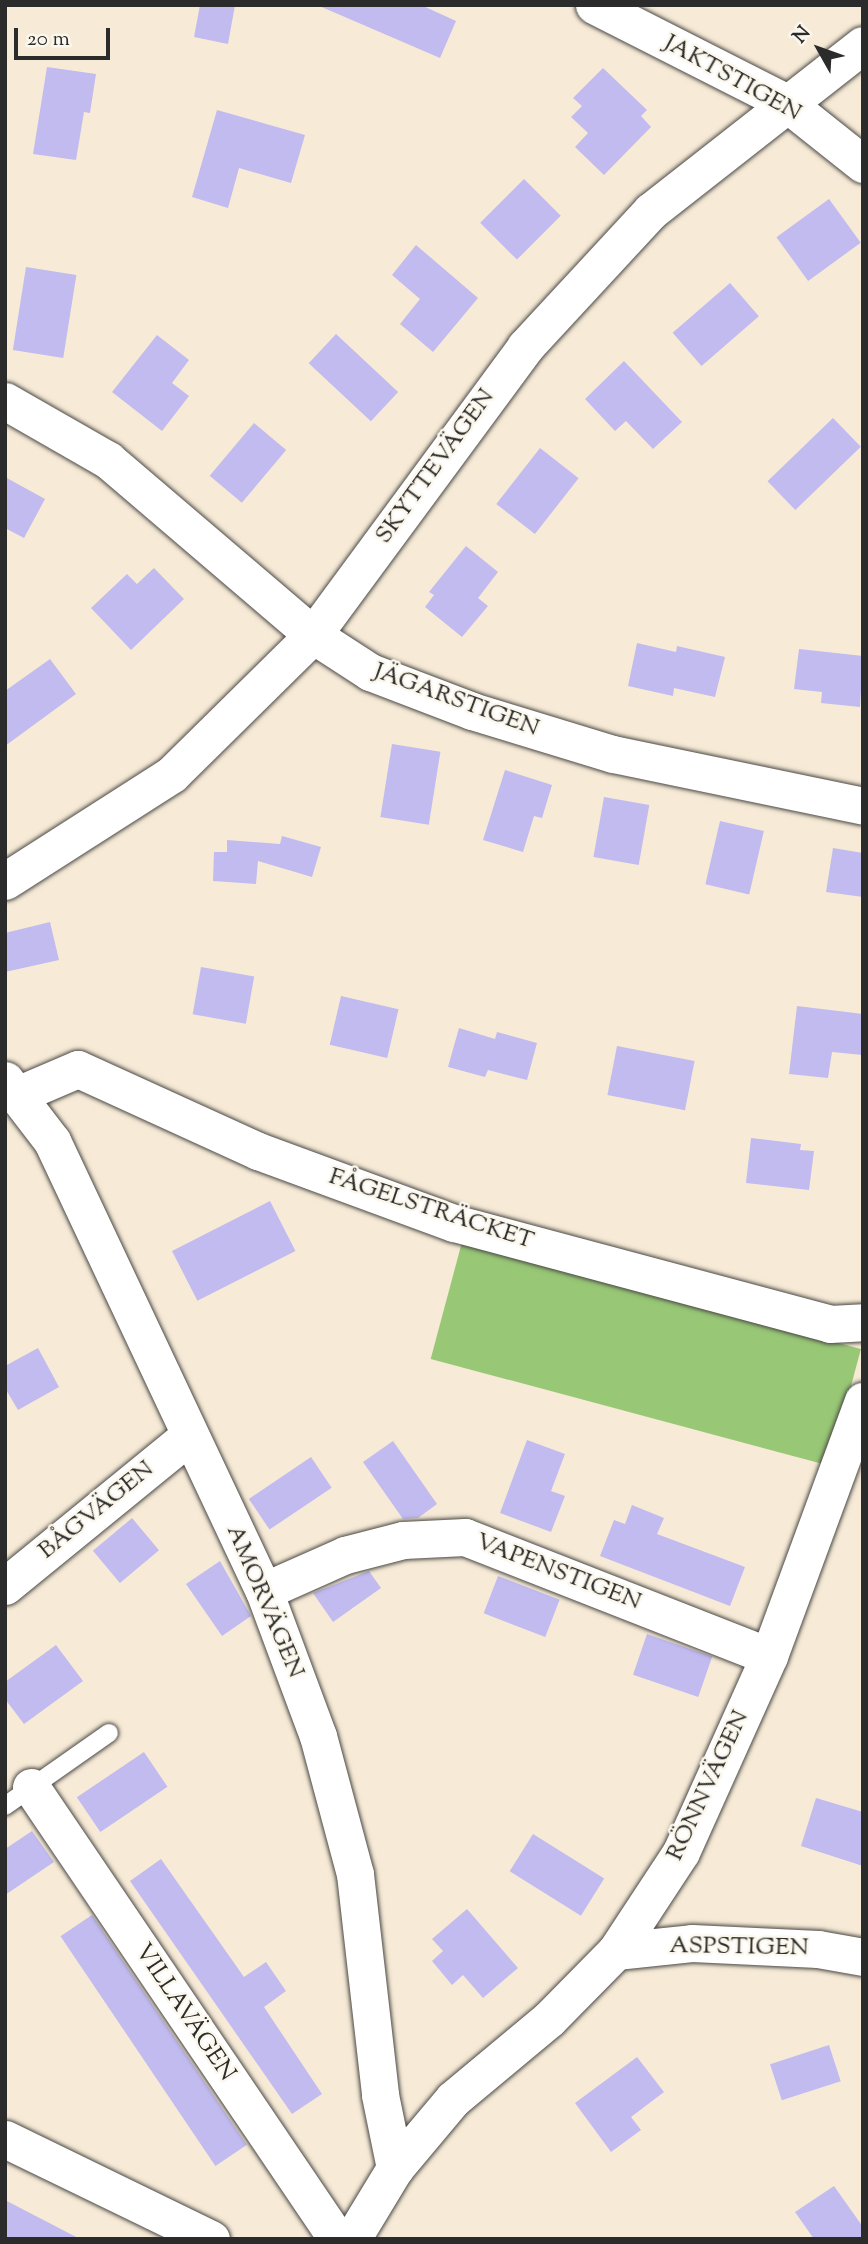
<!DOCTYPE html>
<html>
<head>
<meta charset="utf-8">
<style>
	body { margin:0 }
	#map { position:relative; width:868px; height:2244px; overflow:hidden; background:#f7ebd7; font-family:"Sorts Mill Goudy",serif }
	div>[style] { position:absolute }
	.green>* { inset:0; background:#98c776; transform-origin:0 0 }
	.building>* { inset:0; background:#c1bbef; transform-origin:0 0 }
	.roads { filter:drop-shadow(0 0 2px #4a4845) drop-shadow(0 0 2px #4a4845) }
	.service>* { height:18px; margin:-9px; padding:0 9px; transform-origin:9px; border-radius:9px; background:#fff }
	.minor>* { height:37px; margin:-18.5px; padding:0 18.5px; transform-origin:18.5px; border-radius:18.5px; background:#fff }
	span { translate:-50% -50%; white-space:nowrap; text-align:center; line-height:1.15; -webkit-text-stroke:5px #fbf7ec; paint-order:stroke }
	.street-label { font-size:24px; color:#2b2b2b }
	.frame { position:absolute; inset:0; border:7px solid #2b2b2b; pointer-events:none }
	.north { position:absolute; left:784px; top:14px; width:70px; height:70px; -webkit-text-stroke:5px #fbf7ec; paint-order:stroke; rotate:310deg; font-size:19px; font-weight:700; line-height:28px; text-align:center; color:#2b2b2b }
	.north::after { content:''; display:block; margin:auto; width:24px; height:32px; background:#2b2b2b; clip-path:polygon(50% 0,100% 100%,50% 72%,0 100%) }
	.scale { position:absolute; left:14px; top:28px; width:96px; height:32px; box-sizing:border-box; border:4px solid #2b2b2b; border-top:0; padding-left:9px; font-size:21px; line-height:24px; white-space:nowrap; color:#2b2b2b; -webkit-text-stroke:5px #fbf7ec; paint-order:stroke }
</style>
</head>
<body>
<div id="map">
	<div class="green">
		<div style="left:462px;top:1242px;width:413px;height:121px;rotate:15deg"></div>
	</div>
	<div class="building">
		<div style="clip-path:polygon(200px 5px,235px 5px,228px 44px,194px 37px)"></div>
		<div style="clip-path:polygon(317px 5px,421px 5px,456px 21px,440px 58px)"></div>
		<div style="clip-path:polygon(47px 67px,96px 74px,90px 113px,84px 112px,76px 160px,33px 154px)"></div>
		<div style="clip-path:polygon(603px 68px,647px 110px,641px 116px,651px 127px,604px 175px,575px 147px,588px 133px,571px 117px,582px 106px,573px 98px)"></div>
		<div style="clip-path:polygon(217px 110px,305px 135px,291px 183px,239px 168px,228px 208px,192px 197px)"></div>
		<div style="left:524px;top:179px;width:52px;height:62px;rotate:45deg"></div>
		<div style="left:829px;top:199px;width:54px;height:65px;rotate:54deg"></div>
		<div style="clip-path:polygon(416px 245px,478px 298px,433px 352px,400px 324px,420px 299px,392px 275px)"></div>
		<div style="left:26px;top:267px;width:51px;height:84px;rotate:9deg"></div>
		<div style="left:730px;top:283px;width:44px;height:76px;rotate:49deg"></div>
		<div style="left:336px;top:334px;width:85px;height:40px;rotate:43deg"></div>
		<div style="clip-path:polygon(157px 335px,189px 360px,172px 383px,189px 396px,162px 431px,112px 392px)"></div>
		<div style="clip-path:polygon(624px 361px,682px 422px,653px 449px,626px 421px,615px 431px,585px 399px)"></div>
		<div style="left:833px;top:418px;width:40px;height:91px;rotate:46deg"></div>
		<div style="left:254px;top:423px;width:42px;height:69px;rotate:40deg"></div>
		<div style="left:540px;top:448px;width:49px;height:71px;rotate:38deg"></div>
		<div style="clip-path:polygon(5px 477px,45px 499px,24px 538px,5px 528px)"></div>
		<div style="clip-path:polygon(466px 546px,498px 572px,478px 598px,488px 606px,462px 637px,425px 607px,434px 595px,429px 592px)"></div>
		<div style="clip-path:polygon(154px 568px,184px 599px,131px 650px,91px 608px,127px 574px,137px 584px)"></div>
		<div style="clip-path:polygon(637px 643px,676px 652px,677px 646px,725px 657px,715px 697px,674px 688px,673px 696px,628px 686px)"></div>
		<div style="clip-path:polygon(799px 649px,863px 656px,860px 707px,821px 703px,822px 692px,794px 689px)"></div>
		<div style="clip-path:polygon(50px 659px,76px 694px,5px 746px,5px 691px)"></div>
		<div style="left:392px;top:744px;width:49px;height:74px;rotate:9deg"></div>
		<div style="clip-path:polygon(505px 770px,552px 785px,542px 818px,534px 816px,523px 852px,483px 840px)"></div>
		<div style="left:604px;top:797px;width:46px;height:61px;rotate:10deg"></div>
		<div style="left:720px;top:821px;width:45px;height:65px;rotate:13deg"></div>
		<div style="clip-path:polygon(282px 836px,321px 847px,312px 877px,258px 861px,256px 884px,213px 881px,214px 852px,227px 852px,227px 840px,280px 844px)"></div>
		<div style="clip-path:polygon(833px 848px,863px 853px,863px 897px,826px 892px)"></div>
		<div style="clip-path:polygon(50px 922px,59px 960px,5px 972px,5px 933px)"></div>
		<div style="left:201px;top:967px;width:54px;height:48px;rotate:10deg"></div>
		<div style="left:341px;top:996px;width:59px;height:50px;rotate:13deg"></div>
		<div style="clip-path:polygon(797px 1006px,863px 1014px,863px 1055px,832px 1052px,828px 1078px,789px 1074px)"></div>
		<div style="clip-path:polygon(459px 1028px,495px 1039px,497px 1032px,537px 1043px,527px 1080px,488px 1070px,485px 1077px,448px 1067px)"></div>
		<div style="left:617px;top:1046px;width:79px;height:50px;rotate:11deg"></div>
		<div style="clip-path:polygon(751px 1138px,801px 1144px,800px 1150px,814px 1151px,809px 1190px,746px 1183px)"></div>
		<div style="left:270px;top:1201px;width:56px;height:110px;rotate:63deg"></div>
		<div style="clip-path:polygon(38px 1348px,59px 1387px,18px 1410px,5px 1388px,5px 1366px)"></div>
		<div style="clip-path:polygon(527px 1440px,565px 1454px,551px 1491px,565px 1496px,551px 1532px,500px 1513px)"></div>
		<div style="clip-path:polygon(393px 1441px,437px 1504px,418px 1518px,403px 1519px,363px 1462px)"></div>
		<div style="left:311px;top:1457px;width:37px;height:75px;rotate:56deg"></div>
		<div style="clip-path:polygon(632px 1505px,664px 1518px,657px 1534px,745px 1567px,730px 1606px,600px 1556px,614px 1520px,625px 1524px)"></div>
		<div style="left:132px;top:1518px;width:42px;height:51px;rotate:50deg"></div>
		<div style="clip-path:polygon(220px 1561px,251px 1616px,222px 1636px,186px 1584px)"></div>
		<div style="clip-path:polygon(369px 1571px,381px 1588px,333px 1622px,313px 1593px)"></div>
		<div style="left:498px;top:1576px;width:66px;height:40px;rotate:21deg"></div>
		<div style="left:647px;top:1634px;width:69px;height:43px;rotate:19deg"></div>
		<div style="clip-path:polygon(56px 1645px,83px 1681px,24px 1724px,5px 1699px,5px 1682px)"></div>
		<div style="left:144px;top:1752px;width:42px;height:81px;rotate:56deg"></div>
		<div style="clip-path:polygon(816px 1798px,863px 1812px,863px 1866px,801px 1846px)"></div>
		<div style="clip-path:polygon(32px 1831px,54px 1862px,5px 1895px,5px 1849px)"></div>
		<div style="left:533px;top:1834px;width:84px;height:44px;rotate:32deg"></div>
		<div style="clip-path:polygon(161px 1859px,244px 1977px,266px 1962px,286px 1991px,264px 2007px,322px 2094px,292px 2114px,130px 1881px)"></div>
		<div style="clip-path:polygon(467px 1909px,518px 1968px,483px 1998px,463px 1975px,452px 1985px,432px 1961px,443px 1951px,432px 1939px)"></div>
		<div style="left:92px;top:1915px;width:277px;height:38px;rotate:56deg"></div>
		<div style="left:829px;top:2045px;width:38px;height:62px;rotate:72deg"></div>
		<div style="clip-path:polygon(637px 2057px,664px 2092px,631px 2117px,641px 2130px,611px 2152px,575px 2103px)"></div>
		<div style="clip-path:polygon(834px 2186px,863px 2227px,863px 2239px,814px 2239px,795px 2212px)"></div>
		<div style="clip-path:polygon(5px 2200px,80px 2239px,5px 2239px)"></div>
	</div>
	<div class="roads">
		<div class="service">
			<div style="left:5px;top:1806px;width:127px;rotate:-35.1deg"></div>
		</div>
		<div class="minor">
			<div style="left:594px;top:5px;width:214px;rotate:26.9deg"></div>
			<div style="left:785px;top:102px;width:100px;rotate:38.5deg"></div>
			<div style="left:5px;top:401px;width:119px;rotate:29.8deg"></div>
			<div style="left:108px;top:460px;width:270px;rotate:40.5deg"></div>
			<div style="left:313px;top:635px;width:68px;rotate:33deg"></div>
			<div style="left:370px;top:672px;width:109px;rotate:20.9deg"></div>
			<div style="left:472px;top:711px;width:147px;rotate:17deg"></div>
			<div style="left:613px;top:754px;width:255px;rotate:11.7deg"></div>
			<div style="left:5px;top:881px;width:198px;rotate:-32.6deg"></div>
			<div style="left:172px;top:774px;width:198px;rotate:-44.6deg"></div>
			<div style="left:313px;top:635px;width:358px;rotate:-53.6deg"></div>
			<div style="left:525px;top:347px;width:185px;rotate:-47.2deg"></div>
			<div style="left:651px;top:211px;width:269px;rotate:-38.1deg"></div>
			<div style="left:5px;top:1080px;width:77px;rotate:52.4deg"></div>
			<div style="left:52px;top:1141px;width:497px;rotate:64.8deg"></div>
			<div style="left:264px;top:1591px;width:155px;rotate:69.6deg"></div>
			<div style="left:318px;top:1736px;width:143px;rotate:75deg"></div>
			<div style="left:355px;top:1874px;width:222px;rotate:83.5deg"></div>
			<div style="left:380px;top:2095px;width:75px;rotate:78.4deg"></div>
			<div style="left:17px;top:1095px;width:66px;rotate:-23.1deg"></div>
			<div style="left:78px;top:1069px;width:198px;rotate:24.5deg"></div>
			<div style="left:258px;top:1151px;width:209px;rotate:20.2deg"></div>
			<div style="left:454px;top:1223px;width:389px;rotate:15deg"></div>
			<div style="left:830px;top:1324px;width:33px;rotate:-3deg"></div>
			<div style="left:5px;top:1586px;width:237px;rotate:-39.2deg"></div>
			<div style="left:264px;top:1591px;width:89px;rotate:-24deg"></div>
			<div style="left:345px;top:1555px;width:60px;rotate:-14.5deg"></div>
			<div style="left:403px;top:1540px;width:62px;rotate:-2.8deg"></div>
			<div style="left:465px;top:1537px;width:326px;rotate:21.4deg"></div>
			<div style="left:31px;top:1787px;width:546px;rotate:55.9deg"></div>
			<div style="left:616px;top:1951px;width:76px;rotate:-6deg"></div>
			<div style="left:692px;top:1943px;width:126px;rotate:2.7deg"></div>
			<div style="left:818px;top:1949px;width:46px;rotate:10.1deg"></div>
			<div style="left:5px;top:2139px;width:229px;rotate:25.9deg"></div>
			<div style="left:352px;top:2239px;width:83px;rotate:-58.8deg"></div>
			<div style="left:395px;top:2168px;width:90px;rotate:-50deg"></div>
			<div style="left:453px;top:2099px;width:125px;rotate:-39.8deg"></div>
			<div style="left:549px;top:2019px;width:95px;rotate:-45.4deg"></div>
			<div style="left:616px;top:1951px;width:118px;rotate:-56.7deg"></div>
			<div style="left:681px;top:1852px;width:215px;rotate:-65.8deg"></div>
			<div style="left:769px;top:1656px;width:272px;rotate:-69.8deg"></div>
		</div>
	</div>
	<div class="street-label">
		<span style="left:732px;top:79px;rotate:29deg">JAKTSTIGEN</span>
		<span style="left:436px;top:467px;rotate:-54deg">SKYTTEVÄGEN</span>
		<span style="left:456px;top:701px;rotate:20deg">JÄGARSTIGEN</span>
		<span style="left:431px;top:1210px;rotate:18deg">FÅGELSTRÄCKET</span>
		<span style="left:97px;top:1511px;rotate:-39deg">BÅGVÄGEN</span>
		<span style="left:558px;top:1573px;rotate:21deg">VAPENSTIGEN</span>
		<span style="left:264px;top:1602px;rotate:67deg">AMORVÄGEN</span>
		<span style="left:709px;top:1786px;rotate:-65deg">RÖNNVÄGEN</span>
		<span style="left:739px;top:1948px;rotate:1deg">ASPSTIGEN</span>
		<span style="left:184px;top:2013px;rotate:56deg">VILLAVÄGEN</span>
	</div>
	<div class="frame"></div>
	<div class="north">N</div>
	<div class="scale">20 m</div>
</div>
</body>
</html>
